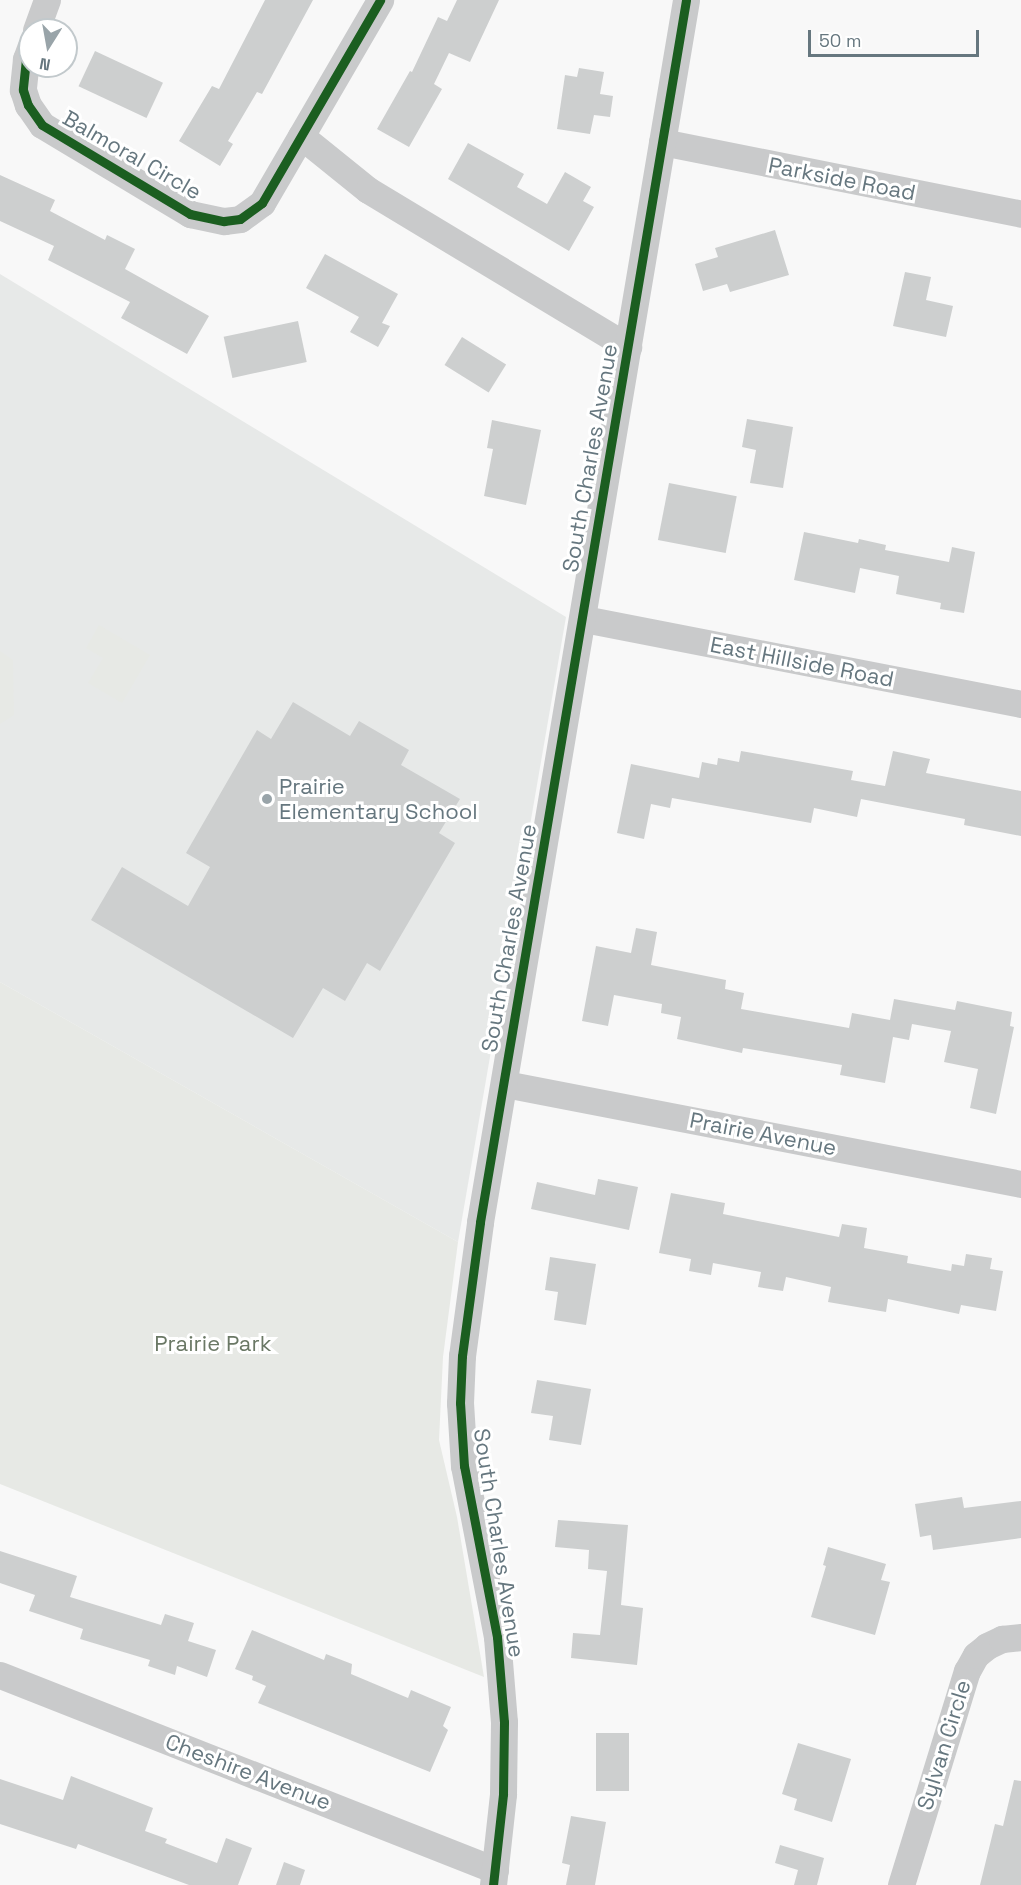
<!DOCTYPE html>
<html>
<head>
<meta charset="utf-8">
<style>
	body { margin:0 }
	#map { position:relative; width:1021px; height:1885px; overflow:hidden; background:#f8f8f8; font-family:"Space Grotesk",sans-serif }
	div>[style] { position:absolute }
	.built>* { inset:0; background:#e7e9e8 }
	.green>* { inset:0; background:#e7e9e5 }
	.building>* { inset:0; background:#cdcfcf; transform-origin:0 0 }
	.street>* { height:27px; margin:-13.5px; padding:0 13.5px; transform-origin:13.5px; border-radius:13.5px; background:#c9cacb }
	.cycleway>* { height:9px; margin:-4.5px; padding:0 4.5px; transform-origin:4.5px; border-radius:4.5px; background:#1b5e20 }
	.dots>* { width:16px; height:16px; translate:-50% -50%; box-sizing:border-box; border:3px solid #fff; border-radius:50% }
	span { translate:-50% -50%; white-space:nowrap; text-align:center; line-height:1.15; -webkit-text-stroke:6px #fff; paint-order:stroke }
	.street-label { font-size:22px; color:#66777f }
	.poi-label { font-size:22px; color:#66777f }
	.left { translate:0 -50%; text-align:left }
	.park-label { font-size:22px; color:#6a7865 }
	.north { position:absolute; left:18px; top:18px; width:60px; height:60px; box-sizing:border-box; background:#fff; border:2px solid #c2c9cc; border-radius:50%; rotate:191deg; font-size:16px; font-weight:700; line-height:24px; text-align:center; color:#66777f }
	.north::after { content:''; display:block; margin:auto; width:21px; height:27px; background:#99a4a9; clip-path:polygon(50% 0,100% 100%,50% 72%,0 100%) }
	.scale { position:absolute; left:808px; top:30px; width:171px; height:27px; box-sizing:border-box; border:3px solid #66777f; border-top:0; padding-left:8px; font-size:18px; line-height:21px; white-space:nowrap; color:#66777f; -webkit-text-stroke:4px #fff; paint-order:stroke }
</style>
</head>
<body>
<div id="map">
	<div class="built">
		<div style="clip-path:polygon(0 274px,566px 617px,458px 1242px,0 982px)"></div>
	</div>
	<div class="green">
		<div style="clip-path:polygon(99px 625px,150px 655px,122px 703px,88px 683px,103px 658px,86px 648px)"></div>
		<div style="clip-path:polygon(0 651px,13px 660px,14px 715px,0 724px)"></div>
		<div style="clip-path:polygon(0 982px,458px 1242px,443px 1357px,439px 1440px,457px 1517px,484px 1677px,0 1484px)"></div>
	</div>
	<div class="building">
		<div style="clip-path:polygon(265px 0,313px 0,262px 94px,257px 92px,228px 141px,233px 144px,220px 166px,179px 141px,212px 86px,219px 89px)"></div>
		<div style="clip-path:polygon(457px 0,499px 0,470px 62px,449px 53px,434px 84px,442px 89px,409px 147px,377px 129px,410px 71px,412px 72px,438px 17px,447px 21px)"></div>
		<div style="left:95px;top:51px;width:75px;height:39px;rotate:25deg"></div>
		<div style="clip-path:polygon(579px 68px,604px 72px,600px 94px,613px 96px,610px 117px,594px 115px,590px 134px,557px 129px,565px 75px,577px 77px)"></div>
		<div style="clip-path:polygon(468px 143px,524px 174px,517px 187px,547px 204px,565px 172px,591px 187px,583px 201px,594px 207px,569px 251px,448px 179px)"></div>
		<div style="clip-path:polygon(0 175px,55px 200px,50px 211px,105px 240px,107px 235px,135px 249px,125px 269px,209px 316px,187px 354px,121px 318px,130px 302px,48px 260px,54px 246px,0 221px)"></div>
		<div style="clip-path:polygon(775px 230px,789px 275px,730px 292px,727px 284px,703px 291px,695px 264px,718px 257px,715px 248px)"></div>
		<div style="clip-path:polygon(325px 254px,398px 294px,382px 323px,390px 326px,378px 347px,350px 332px,359px 317px,306px 288px)"></div>
		<div style="clip-path:polygon(905px 272px,931px 277px,926px 300px,953px 306px,946px 337px,893px 326px)"></div>
		<div style="left:298px;top:321px;width:42px;height:76px;rotate:78deg"></div>
		<div style="left:462px;top:337px;width:52px;height:33px;rotate:32deg"></div>
		<div style="clip-path:polygon(747px 419px,793px 427px,783px 488px,750px 483px,756px 450px,742px 447px)"></div>
		<div style="clip-path:polygon(492px 420px,541px 430px,526px 505px,484px 496px,493px 449px,487px 448px)"></div>
		<div style="left:669px;top:483px;width:69px;height:58px;rotate:11deg"></div>
		<div style="clip-path:polygon(804px 532px,858px 543px,859px 539px,886px 545px,885px 550px,949px 562px,952px 547px,975px 552px,964px 613px,940px 609px,941px 603px,896px 594px,899px 576px,860px 568px,855px 593px,794px 580px)"></div>
		<div style="clip-path:polygon(293px 702px,350px 736px,359px 721px,409px 750px,401px 765px,460px 799px,439px 833px,455px 843px,380px 971px,367px 963px,345px 1001px,323px 988px,293px 1038px,91px 920px,122px 867px,188px 906px,210px 867px,186px 853px,257px 730px,271px 739px)"></div>
		<div style="clip-path:polygon(741px 751px,853px 771px,851px 780px,885px 786px,893px 751px,930px 759px,926px 773px,1021px 791px,1021px 836px,964px 825px,965px 819px,861px 799px,857px 817px,814px 808px,811px 823px,672px 798px,670px 808px,651px 804px,644px 839px,617px 833px,631px 764px,699px 778px,702px 762px,717px 765px,718px 758px,739px 762px)"></div>
		<div style="clip-path:polygon(636px 928px,657px 932px,651px 965px,726px 980px,725px 989px,744px 993px,741px 1009px,849px 1028px,852px 1013px,890px 1020px,894px 999px,955px 1010px,957px 1001px,1012px 1012px,1010px 1026px,1014px 1027px,996px 1114px,970px 1108px,978px 1069px,944px 1062px,951px 1031px,912px 1024px,909px 1040px,893px 1037px,885px 1083px,840px 1075px,842px 1065px,743px 1048px,742px 1053px,677px 1039px,681px 1017px,661px 1013px,662px 1004px,614px 995px,608px 1026px,582px 1021px,596px 946px,631px 953px)"></div>
		<div style="clip-path:polygon(598px 1179px,638px 1187px,629px 1230px,531px 1209px,537px 1182px,595px 1195px)"></div>
		<div style="clip-path:polygon(671px 1193px,725px 1203px,723px 1214px,839px 1237px,842px 1224px,867px 1228px,864px 1248px,908px 1256px,907px 1263px,951px 1271px,952px 1264px,964px 1266px,966px 1254px,992px 1258px,990px 1269px,1003px 1271px,996px 1311px,961px 1305px,959px 1314px,888px 1299px,886px 1312px,828px 1302px,831px 1287px,786px 1277px,783px 1291px,758px 1287px,761px 1272px,713px 1263px,711px 1275px,689px 1271px,691px 1259px,659px 1253px)"></div>
		<div style="clip-path:polygon(550px 1257px,596px 1264px,586px 1325px,554px 1320px,558px 1292px,545px 1290px)"></div>
		<div style="clip-path:polygon(537px 1380px,591px 1389px,581px 1445px,549px 1440px,553px 1416px,531px 1413px)"></div>
		<div style="clip-path:polygon(962px 1497px,964px 1508px,1021px 1501px,1021px 1538px,933px 1550px,931px 1535px,920px 1537px,915px 1504px)"></div>
		<div style="clip-path:polygon(558px 1520px,628px 1525px,621px 1605px,643px 1608px,637px 1665px,571px 1658px,573px 1633px,600px 1635px,607px 1571px,588px 1569px,589px 1550px,555px 1547px)"></div>
		<div style="clip-path:polygon(828px 1547px,886px 1564px,881px 1580px,890px 1582px,875px 1635px,811px 1617px,826px 1566px,823px 1565px)"></div>
		<div style="clip-path:polygon(0 1551px,77px 1576px,70px 1597px,161px 1625px,165px 1614px,194px 1623px,188px 1641px,216px 1650px,207px 1677px,177px 1666px,175px 1675px,148px 1666px,150px 1660px,80px 1639px,83px 1629px,29px 1611px,35px 1595px,0 1583px)"></div>
		<div style="clip-path:polygon(252px 1630px,324px 1660px,326px 1654px,352px 1664px,351px 1674px,408px 1698px,411px 1690px,451px 1707px,443px 1726px,448px 1730px,430px 1772px,258px 1703px,266px 1686px,252px 1680px,253px 1676px,235px 1669px)"></div>
		<div style="left:596px;top:1733px;width:33px;height:58px"></div>
		<div style="clip-path:polygon(798px 1743px,851px 1759px,832px 1822px,794px 1810px,797px 1799px,782px 1794px)"></div>
		<div style="clip-path:polygon(71px 1776px,153px 1808px,145px 1831px,167px 1839px,165px 1843px,217px 1863px,226px 1838px,252px 1848px,238px 1885px,189px 1885px,78px 1844px,76px 1849px,0 1824px,0 1779px,63px 1800px)"></div>
		<div style="clip-path:polygon(1014px 1780px,1021px 1781px,1021px 1885px,980px 1885px,995px 1824px,1003px 1826px)"></div>
		<div style="clip-path:polygon(571px 1816px,606px 1822px,595px 1885px,566px 1885px,570px 1865px,562px 1863px)"></div>
		<div style="clip-path:polygon(780px 1845px,824px 1858px,817px 1885px,794px 1885px,798px 1870px,775px 1863px)"></div>
		<div style="clip-path:polygon(284px 1862px,305px 1870px,300px 1885px,276px 1885px)"></div>
	</div>
	<div class="street">
		<div style="left:36px;top:30px;width:32px;rotate:-70deg"></div>
		<div style="left:30px;top:48px;width:12px;rotate:110deg"></div>
		<div style="left:26px;top:59px;width:31px;rotate:96deg"></div>
		<div style="left:23px;top:90px;width:16px;rotate:72deg"></div>
		<div style="left:28px;top:105px;width:24px;rotate:55deg"></div>
		<div style="left:42px;top:125px;width:173px;rotate:31deg"></div>
		<div style="left:190px;top:214px;width:35px;rotate:12deg"></div>
		<div style="left:224px;top:221px;width:16px;rotate:-7deg"></div>
		<div style="left:240px;top:219px;width:27px;rotate:-36deg"></div>
		<div style="left:262px;top:203px;width:235px;rotate:-59.8deg"></div>
		<div style="left:301px;top:136px;width:86px;rotate:38.9deg"></div>
		<div style="left:368px;top:190px;width:304px;rotate:31.1deg"></div>
		<div style="left:662px;top:142px;width:366px;rotate:11.3deg"></div>
		<div style="left:584px;top:619px;width:445px;rotate:11deg"></div>
		<div style="left:505px;top:1084px;width:526px;rotate:10.97deg"></div>
		<div style="left:0;top:1675px;width:532px;rotate:21.5deg"></div>
		<div style="left:493px;top:1885px;width:92px;rotate:-83.7deg"></div>
		<div style="left:503px;top:1794px;width:72px;rotate:-89.2deg"></div>
		<div style="left:504px;top:1722px;width:85px;rotate:-94.7deg"></div>
		<div style="left:497px;top:1637px;width:174px;rotate:-100.9deg"></div>
		<div style="left:464px;top:1466px;width:63px;rotate:-93.6deg"></div>
		<div style="left:460px;top:1403px;width:47px;rotate:-87.6deg"></div>
		<div style="left:462px;top:1356px;width:135px;rotate:-82.3deg"></div>
		<div style="left:480px;top:1222px;width:1239px;rotate:-80.43deg"></div>
		<div style="left:901px;top:1885px;width:224px;rotate:-72.9deg"></div>
		<div style="left:967px;top:1671px;width:18px;rotate:-61deg"></div>
		<div style="left:976px;top:1655px;width:14px;rotate:-39deg"></div>
		<div style="left:987px;top:1646px;width:17px;rotate:-25deg"></div>
		<div style="left:1002px;top:1639px;width:19px;rotate:-6deg"></div>
	</div>
	<div class="cycleway">
		<div style="left:30px;top:48px;width:12px;rotate:110deg"></div>
		<div style="left:26px;top:59px;width:31px;rotate:96deg"></div>
		<div style="left:23px;top:90px;width:16px;rotate:72deg"></div>
		<div style="left:28px;top:105px;width:24px;rotate:55deg"></div>
		<div style="left:42px;top:125px;width:173px;rotate:31deg"></div>
		<div style="left:190px;top:214px;width:35px;rotate:12deg"></div>
		<div style="left:224px;top:221px;width:16px;rotate:-7deg"></div>
		<div style="left:240px;top:219px;width:27px;rotate:-36deg"></div>
		<div style="left:262px;top:203px;width:235px;rotate:-59.8deg"></div>
		<div style="left:493px;top:1885px;width:92px;rotate:-83.7deg"></div>
		<div style="left:503px;top:1794px;width:72px;rotate:-89.2deg"></div>
		<div style="left:504px;top:1722px;width:85px;rotate:-94.7deg"></div>
		<div style="left:497px;top:1637px;width:174px;rotate:-100.9deg"></div>
		<div style="left:464px;top:1466px;width:63px;rotate:-93.6deg"></div>
		<div style="left:460px;top:1403px;width:47px;rotate:-87.6deg"></div>
		<div style="left:462px;top:1356px;width:135px;rotate:-82.3deg"></div>
		<div style="left:480px;top:1222px;width:1239px;rotate:-80.43deg"></div>
	</div>
	<div class="dots">
		<div style="left:267px;top:799px;background:#99a4a9"></div>
	</div>
	<div class="street-label">
		<span style="left:132px;top:155px;rotate:30deg">Balmoral Circle</span>
		<span style="left:842px;top:179px;rotate:11deg">Parkside Road</span>
		<span style="left:590px;top:458px;rotate:-80deg">South Charles Avenue</span>
		<span style="left:802px;top:662px;rotate:11deg">East Hillside Road</span>
		<span style="left:509px;top:938px;rotate:-80deg">South Charles Avenue</span>
		<span style="left:763px;top:1134px;rotate:11deg">Prairie Avenue</span>
		<span style="left:499px;top:1543px;rotate:81deg">South Charles Avenue</span>
		<span style="left:944px;top:1745px;rotate:-73deg">Sylvan Circle</span>
		<span style="left:248px;top:1772px;rotate:21deg">Cheshire Avenue</span>
	</div>
	<div class="poi-label">
		<span class="left" style="left:279px;top:799px">Prairie<br>Elementary School</span>
	</div>
	<div class="park-label">
		<span style="left:213px;top:1344px">Prairie Park</span>
	</div>
	<div class="north">N</div>
	<div class="scale">50 m</div>
</div>
</body>
</html>
